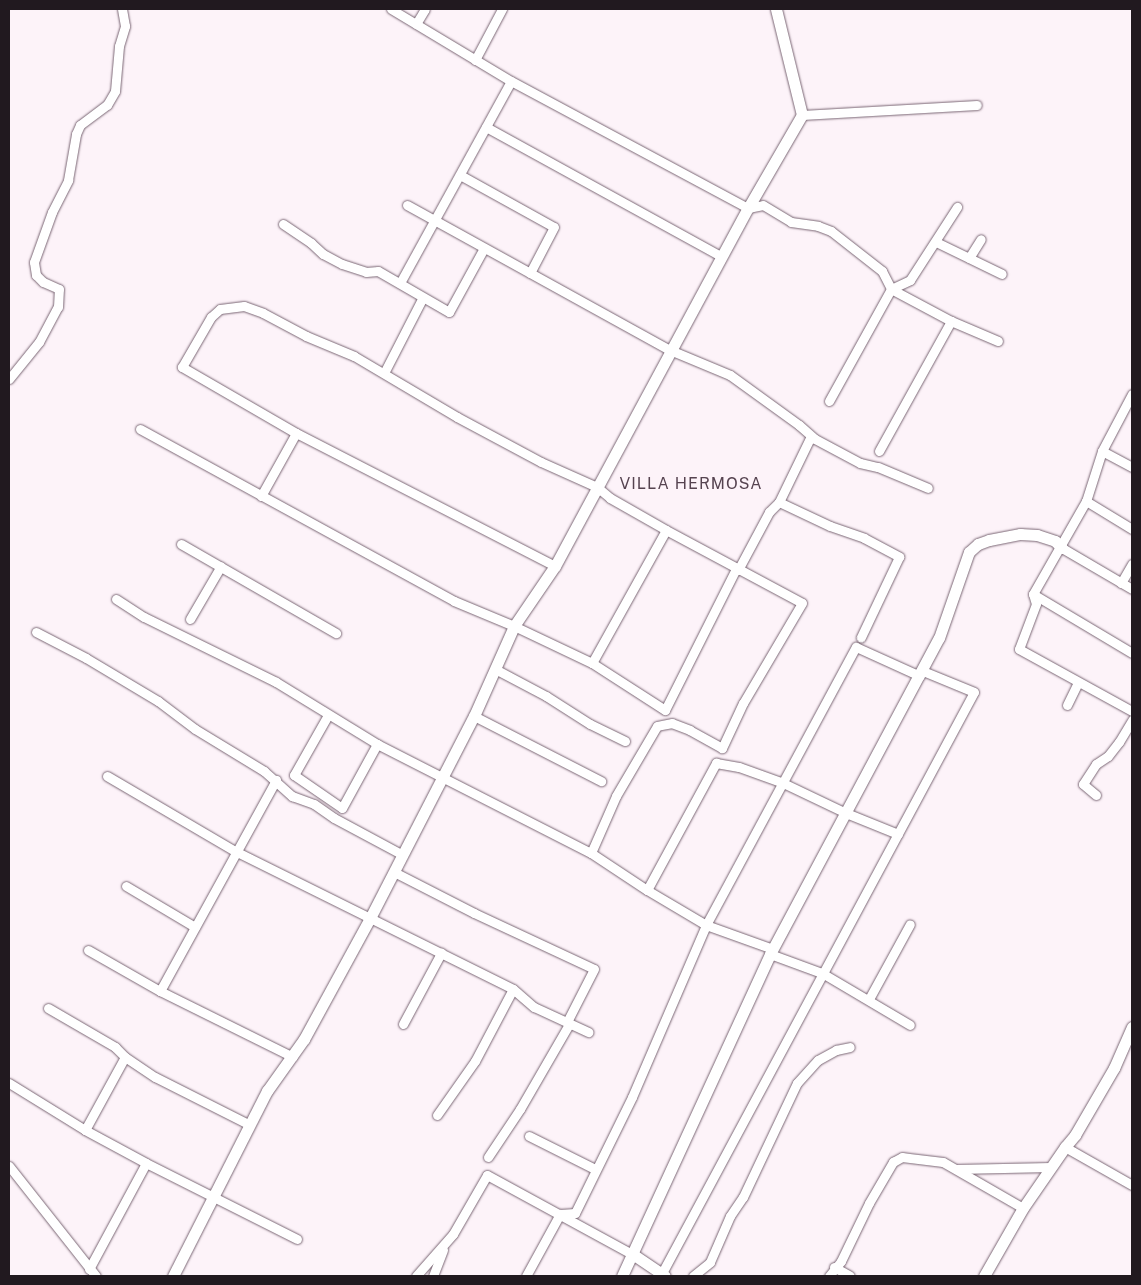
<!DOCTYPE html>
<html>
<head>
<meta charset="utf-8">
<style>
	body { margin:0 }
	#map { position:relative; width:1141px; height:1285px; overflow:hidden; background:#fdf3f9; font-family:"Public Sans",sans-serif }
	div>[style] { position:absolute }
	.roads { filter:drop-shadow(0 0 1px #7a6674) drop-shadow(0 0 1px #7a6674) }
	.minor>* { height:9px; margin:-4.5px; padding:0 4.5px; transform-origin:4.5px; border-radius:4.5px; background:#fff }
	.tertiary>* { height:11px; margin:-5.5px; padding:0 5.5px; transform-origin:5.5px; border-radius:5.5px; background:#fff }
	span { translate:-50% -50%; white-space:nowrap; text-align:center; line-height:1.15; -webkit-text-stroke:4px #fdf3f9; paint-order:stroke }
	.neighbourhood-label { font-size:16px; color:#564350; letter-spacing:1px }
	.frame { position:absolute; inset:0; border:10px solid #21191f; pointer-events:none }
</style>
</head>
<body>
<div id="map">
	<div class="roads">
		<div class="minor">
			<div style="left:391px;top:9px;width:140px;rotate:31deg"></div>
			<div style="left:511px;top:81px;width:269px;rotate:28.2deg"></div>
			<div style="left:748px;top:208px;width:15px;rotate:-11deg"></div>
			<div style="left:763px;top:205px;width:33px;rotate:31deg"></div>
			<div style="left:791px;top:222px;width:27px;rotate:8deg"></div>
			<div style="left:818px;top:226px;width:14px;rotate:21deg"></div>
			<div style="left:831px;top:231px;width:65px;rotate:38.1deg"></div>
			<div style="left:882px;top:271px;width:20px;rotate:63deg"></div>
			<div style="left:891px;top:289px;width:68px;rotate:28.1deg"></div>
			<div style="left:951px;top:321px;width:51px;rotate:23.1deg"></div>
			<div style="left:416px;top:24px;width:17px;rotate:-59deg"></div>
			<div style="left:475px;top:60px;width:58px;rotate:-62.1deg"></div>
			<div style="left:802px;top:115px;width:175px;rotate:-3.3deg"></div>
			<div style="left:486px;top:127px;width:269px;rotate:28.8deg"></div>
			<div style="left:460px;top:175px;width:107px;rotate:29deg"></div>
			<div style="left:554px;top:227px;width:52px;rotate:117.6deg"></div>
			<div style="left:407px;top:205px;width:300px;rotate:28.9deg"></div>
			<div style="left:670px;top:350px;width:65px;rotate:22.6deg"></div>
			<div style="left:730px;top:375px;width:85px;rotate:35.9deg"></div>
			<div style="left:799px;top:425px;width:21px;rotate:41deg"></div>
			<div style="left:815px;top:439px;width:51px;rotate:28.1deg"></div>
			<div style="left:860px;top:463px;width:18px;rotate:13deg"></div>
			<div style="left:878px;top:467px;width:54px;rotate:22.8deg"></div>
			<div style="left:283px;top:224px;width:34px;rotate:34deg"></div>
			<div style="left:311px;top:243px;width:16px;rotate:43deg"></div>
			<div style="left:323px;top:254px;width:21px;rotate:28deg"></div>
			<div style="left:342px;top:264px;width:25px;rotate:18deg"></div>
			<div style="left:366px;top:272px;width:12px;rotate:-5deg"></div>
			<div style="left:378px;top:271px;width:82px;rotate:30deg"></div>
			<div style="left:449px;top:312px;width:73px;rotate:-61.3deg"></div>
			<div style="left:936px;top:242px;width:73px;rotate:25.9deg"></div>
			<div style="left:969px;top:258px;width:22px;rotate:-58deg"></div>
			<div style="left:400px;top:283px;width:230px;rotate:-61.2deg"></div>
			<div style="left:384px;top:373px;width:85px;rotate:-62.8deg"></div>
			<div style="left:9px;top:379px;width:48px;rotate:-51deg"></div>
			<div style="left:39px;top:342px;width:40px;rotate:-62deg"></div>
			<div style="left:58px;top:307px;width:18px;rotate:-87deg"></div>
			<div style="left:59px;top:289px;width:17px;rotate:-156deg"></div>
			<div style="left:43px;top:282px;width:10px;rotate:-135deg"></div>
			<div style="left:36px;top:275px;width:13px;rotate:-99deg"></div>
			<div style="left:34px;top:262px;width:53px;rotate:-70.2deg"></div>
			<div style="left:52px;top:212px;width:36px;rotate:-63deg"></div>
			<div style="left:68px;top:180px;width:47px;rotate:-80.1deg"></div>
			<div style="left:76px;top:134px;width:10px;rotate:-66deg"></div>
			<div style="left:80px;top:125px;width:34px;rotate:-37deg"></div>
			<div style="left:107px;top:105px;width:16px;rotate:-60deg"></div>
			<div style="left:115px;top:91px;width:45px;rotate:-84.9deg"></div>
			<div style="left:119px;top:46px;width:21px;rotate:-73deg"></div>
			<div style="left:125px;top:26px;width:17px;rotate:-100deg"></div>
			<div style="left:1132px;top:394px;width:64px;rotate:117.8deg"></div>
			<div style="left:1102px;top:451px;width:52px;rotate:107.7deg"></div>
			<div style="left:1086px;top:501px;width:107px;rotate:119.7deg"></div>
			<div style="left:1033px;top:594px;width:10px;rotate:73deg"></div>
			<div style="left:1036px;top:604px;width:48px;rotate:110.7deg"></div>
			<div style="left:1019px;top:649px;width:129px;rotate:28.8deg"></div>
			<div style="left:829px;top:401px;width:128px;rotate:-61deg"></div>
			<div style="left:891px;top:289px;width:21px;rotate:-25deg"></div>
			<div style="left:910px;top:280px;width:87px;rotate:-57.2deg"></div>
			<div style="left:140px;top:429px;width:358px;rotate:28.7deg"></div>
			<div style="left:454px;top:601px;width:65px;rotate:22.6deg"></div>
			<div style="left:514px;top:626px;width:86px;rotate:25.4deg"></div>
			<div style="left:592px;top:663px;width:87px;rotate:32.8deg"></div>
			<div style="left:665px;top:710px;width:158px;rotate:-63.3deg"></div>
			<div style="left:879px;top:451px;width:149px;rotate:-61deg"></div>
			<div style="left:1102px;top:451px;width:34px;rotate:28deg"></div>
			<div style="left:261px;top:496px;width:72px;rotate:-60.9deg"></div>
			<div style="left:1086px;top:501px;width:54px;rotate:31.3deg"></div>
			<div style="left:779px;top:502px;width:56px;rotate:25.2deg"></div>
			<div style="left:830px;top:526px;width:36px;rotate:19deg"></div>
			<div style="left:864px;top:538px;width:40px;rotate:28deg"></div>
			<div style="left:899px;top:557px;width:89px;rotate:115.4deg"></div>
			<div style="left:181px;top:544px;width:179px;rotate:29.9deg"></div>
			<div style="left:1062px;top:548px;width:81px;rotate:30.4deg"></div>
			<div style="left:555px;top:566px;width:291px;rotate:-152.8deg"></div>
			<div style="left:296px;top:433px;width:132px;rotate:-149.9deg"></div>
			<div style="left:182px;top:367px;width:58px;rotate:-59.9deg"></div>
			<div style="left:211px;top:317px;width:12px;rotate:-42deg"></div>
			<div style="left:220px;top:309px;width:24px;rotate:-7deg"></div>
			<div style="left:244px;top:306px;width:20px;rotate:20deg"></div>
			<div style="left:263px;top:313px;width:49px;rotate:28.1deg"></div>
			<div style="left:306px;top:336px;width:52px;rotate:22.6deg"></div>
			<div style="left:354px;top:356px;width:120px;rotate:30.6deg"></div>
			<div style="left:457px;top:417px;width:95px;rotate:28.2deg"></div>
			<div style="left:541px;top:462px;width:61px;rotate:24.1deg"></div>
			<div style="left:597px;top:487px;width:17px;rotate:40deg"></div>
			<div style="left:610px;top:498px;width:64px;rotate:29.7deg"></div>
			<div style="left:666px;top:530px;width:154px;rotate:28.2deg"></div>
			<div style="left:802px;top:603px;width:116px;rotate:120.5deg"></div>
			<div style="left:743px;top:703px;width:50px;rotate:115deg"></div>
			<div style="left:722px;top:748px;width:37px;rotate:-151deg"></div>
			<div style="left:690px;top:730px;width:19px;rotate:-159deg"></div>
			<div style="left:672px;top:723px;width:15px;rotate:169deg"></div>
			<div style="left:657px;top:726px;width:81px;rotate:120.4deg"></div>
			<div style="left:616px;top:796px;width:62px;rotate:113.7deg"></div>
			<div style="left:738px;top:570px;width:66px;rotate:-61.9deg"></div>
			<div style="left:769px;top:512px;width:14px;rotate:-45deg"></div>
			<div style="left:779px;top:502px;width:73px;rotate:-64.1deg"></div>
			<div style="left:1121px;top:583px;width:22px;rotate:-60deg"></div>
			<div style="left:1033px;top:594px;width:115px;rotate:30.8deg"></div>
			<div style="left:116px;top:599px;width:33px;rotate:33deg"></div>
			<div style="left:144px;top:617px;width:147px;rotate:26.2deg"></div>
			<div style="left:276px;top:682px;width:119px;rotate:31.5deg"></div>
			<div style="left:377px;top:744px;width:240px;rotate:27deg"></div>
			<div style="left:591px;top:853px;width:67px;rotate:33.5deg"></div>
			<div style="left:647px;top:890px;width:69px;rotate:30.7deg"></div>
			<div style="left:706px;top:925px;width:71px;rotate:19.7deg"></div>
			<div style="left:190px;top:619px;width:61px;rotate:-59.7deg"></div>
			<div style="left:36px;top:632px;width:56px;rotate:27.5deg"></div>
			<div style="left:86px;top:658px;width:84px;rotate:30.8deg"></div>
			<div style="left:158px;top:701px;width:46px;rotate:37.1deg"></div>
			<div style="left:195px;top:729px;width:81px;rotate:31.3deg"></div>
			<div style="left:264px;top:771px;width:38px;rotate:42deg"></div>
			<div style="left:292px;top:796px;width:23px;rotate:20deg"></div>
			<div style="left:314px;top:804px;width:24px;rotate:35deg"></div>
			<div style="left:334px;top:818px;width:78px;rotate:28.2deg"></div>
			<div style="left:592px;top:663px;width:152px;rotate:-60.9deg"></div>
			<div style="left:495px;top:669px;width:58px;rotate:27.9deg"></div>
			<div style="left:546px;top:696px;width:52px;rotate:32.5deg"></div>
			<div style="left:590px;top:724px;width:39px;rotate:26deg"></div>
			<div style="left:1067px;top:705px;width:25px;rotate:-64deg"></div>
			<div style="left:328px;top:715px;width:69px;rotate:119.5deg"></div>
			<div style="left:294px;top:775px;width:58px;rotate:34.5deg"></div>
			<div style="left:342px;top:808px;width:73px;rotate:-61.3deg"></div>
			<div style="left:474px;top:716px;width:143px;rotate:27.1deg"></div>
			<div style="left:107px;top:776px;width:148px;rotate:30.4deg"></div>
			<div style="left:235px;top:851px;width:310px;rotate:26.4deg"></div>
			<div style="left:513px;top:989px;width:28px;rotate:41deg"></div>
			<div style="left:534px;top:1007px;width:60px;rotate:24.8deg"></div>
			<div style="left:1096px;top:795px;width:17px;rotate:-140deg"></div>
			<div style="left:1083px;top:784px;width:24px;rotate:-57deg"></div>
			<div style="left:1096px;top:764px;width:14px;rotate:-34deg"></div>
			<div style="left:1108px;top:756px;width:18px;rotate:-52deg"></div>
			<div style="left:1119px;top:742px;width:26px;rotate:-59deg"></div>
			<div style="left:394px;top:872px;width:90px;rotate:27.1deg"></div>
			<div style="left:474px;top:913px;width:132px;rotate:25deg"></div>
			<div style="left:594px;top:969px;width:59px;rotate:117deg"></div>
			<div style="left:126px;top:886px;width:80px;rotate:30.7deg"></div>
			<div style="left:647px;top:890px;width:145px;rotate:-61.5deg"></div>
			<div style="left:716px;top:763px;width:23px;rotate:10deg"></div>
			<div style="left:739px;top:767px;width:45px;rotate:19.7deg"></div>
			<div style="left:781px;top:782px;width:72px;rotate:25.5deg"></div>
			<div style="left:846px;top:813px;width:56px;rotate:22deg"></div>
			<div style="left:88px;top:950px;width:83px;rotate:29.7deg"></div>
			<div style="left:160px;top:991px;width:148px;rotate:26.4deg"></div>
			<div style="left:770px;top:954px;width:55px;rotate:20.1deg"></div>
			<div style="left:822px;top:973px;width:102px;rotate:30.6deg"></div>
			<div style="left:160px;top:991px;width:241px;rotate:-61.2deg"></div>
			<div style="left:869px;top:999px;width:85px;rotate:-61.3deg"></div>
			<div style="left:48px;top:1008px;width:78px;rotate:30.2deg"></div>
			<div style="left:115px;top:1047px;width:14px;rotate:45deg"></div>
			<div style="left:125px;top:1057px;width:36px;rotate:34deg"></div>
			<div style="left:155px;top:1077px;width:106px;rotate:26.8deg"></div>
			<div style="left:403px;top:1024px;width:81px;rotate:-61.8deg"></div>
			<div style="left:9px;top:1083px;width:89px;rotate:31.7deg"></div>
			<div style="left:85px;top:1130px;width:69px;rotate:28.4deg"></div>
			<div style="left:146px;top:1163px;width:169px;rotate:26.7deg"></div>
			<div style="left:437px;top:1115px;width:66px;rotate:-54.9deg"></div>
			<div style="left:475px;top:1061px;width:81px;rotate:-62.2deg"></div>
			<div style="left:85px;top:1130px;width:83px;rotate:-61.3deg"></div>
			<div style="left:529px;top:1136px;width:74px;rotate:26.6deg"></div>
			<div style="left:1065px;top:1147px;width:77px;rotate:29.6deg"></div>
			<div style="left:488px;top:1157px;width:58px;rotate:-56.3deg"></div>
			<div style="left:520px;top:1109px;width:98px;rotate:-60deg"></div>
			<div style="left:9px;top:1166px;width:140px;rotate:51.7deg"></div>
			<div style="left:956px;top:1169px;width:95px;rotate:-1.2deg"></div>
			<div style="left:834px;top:1267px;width:18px;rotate:29deg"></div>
			<div style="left:89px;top:1269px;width:120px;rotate:-61.7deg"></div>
			<div style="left:662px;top:1273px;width:659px;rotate:-61.76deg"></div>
			<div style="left:974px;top:692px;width:55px;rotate:-157.6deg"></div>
			<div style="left:416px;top:1276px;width:56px;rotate:-48.6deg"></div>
			<div style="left:453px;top:1234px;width:68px;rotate:-60deg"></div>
			<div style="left:487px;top:1175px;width:167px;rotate:28.6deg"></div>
			<div style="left:433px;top:1276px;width:28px;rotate:-69deg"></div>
			<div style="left:526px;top:1276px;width:71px;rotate:-61.3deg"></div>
			<div style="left:560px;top:1214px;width:15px;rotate:-4deg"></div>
			<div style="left:575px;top:1213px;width:129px;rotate:-63.8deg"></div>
			<div style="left:632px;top:1097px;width:187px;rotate:-66.7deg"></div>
			<div style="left:706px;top:925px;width:316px;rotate:-61.7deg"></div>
			<div style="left:856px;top:647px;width:70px;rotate:24.4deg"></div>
			<div style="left:693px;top:1276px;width:22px;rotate:-39deg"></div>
			<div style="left:710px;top:1262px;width:50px;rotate:-66.5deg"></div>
			<div style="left:730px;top:1216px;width:23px;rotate:-56deg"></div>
			<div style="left:743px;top:1197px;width:126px;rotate:-64.7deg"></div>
			<div style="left:797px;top:1083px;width:31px;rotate:-48deg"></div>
			<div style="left:818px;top:1060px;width:21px;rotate:-29deg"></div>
			<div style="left:836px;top:1050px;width:14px;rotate:-12deg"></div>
			<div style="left:829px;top:1276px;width:19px;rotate:-51deg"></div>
			<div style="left:841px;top:1261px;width:64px;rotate:-64.2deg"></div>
			<div style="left:869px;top:1203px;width:48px;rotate:-59.7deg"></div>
			<div style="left:893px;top:1162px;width:10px;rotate:-29deg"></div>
			<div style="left:902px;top:1157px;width:41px;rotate:7deg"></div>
			<div style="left:943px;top:1162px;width:92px;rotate:29.9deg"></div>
		</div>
		<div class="tertiary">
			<div style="left:634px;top:1255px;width:37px;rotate:34deg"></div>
			<div style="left:173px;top:1276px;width:208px;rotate:-63.1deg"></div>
			<div style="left:267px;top:1091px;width:64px;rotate:-54.6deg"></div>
			<div style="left:304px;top:1039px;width:138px;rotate:-61.4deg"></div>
			<div style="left:370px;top:918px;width:227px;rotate:-62.8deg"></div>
			<div style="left:474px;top:716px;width:98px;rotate:-66deg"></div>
			<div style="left:514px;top:626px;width:73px;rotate:-55.7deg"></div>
			<div style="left:555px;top:566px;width:407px;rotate:-61.7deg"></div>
			<div style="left:748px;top:208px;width:108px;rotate:-59.9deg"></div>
			<div style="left:802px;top:115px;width:109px;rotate:-103.8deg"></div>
			<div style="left:622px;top:1276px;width:354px;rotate:-65.3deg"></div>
			<div style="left:770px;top:954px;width:358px;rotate:-61.9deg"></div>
			<div style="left:939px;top:638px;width:91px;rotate:-70.8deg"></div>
			<div style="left:969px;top:552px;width:12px;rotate:-42deg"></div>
			<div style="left:978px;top:544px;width:12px;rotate:-20deg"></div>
			<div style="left:989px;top:540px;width:32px;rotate:-11deg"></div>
			<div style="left:1020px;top:534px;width:17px;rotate:3deg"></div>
			<div style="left:1037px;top:535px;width:19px;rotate:18deg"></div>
			<div style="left:1055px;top:541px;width:10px;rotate:45deg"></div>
			<div style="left:984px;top:1276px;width:78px;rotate:-60.2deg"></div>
			<div style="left:1023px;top:1208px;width:74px;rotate:-55.5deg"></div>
			<div style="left:1065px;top:1147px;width:16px;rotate:-50deg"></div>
			<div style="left:1075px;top:1135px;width:78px;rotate:-59.8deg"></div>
			<div style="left:1114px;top:1068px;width:45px;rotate:-66.3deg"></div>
		</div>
	</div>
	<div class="neighbourhood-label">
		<span style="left:691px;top:484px">VILLA HERMOSA</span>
	</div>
	<div class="frame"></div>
</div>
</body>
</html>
